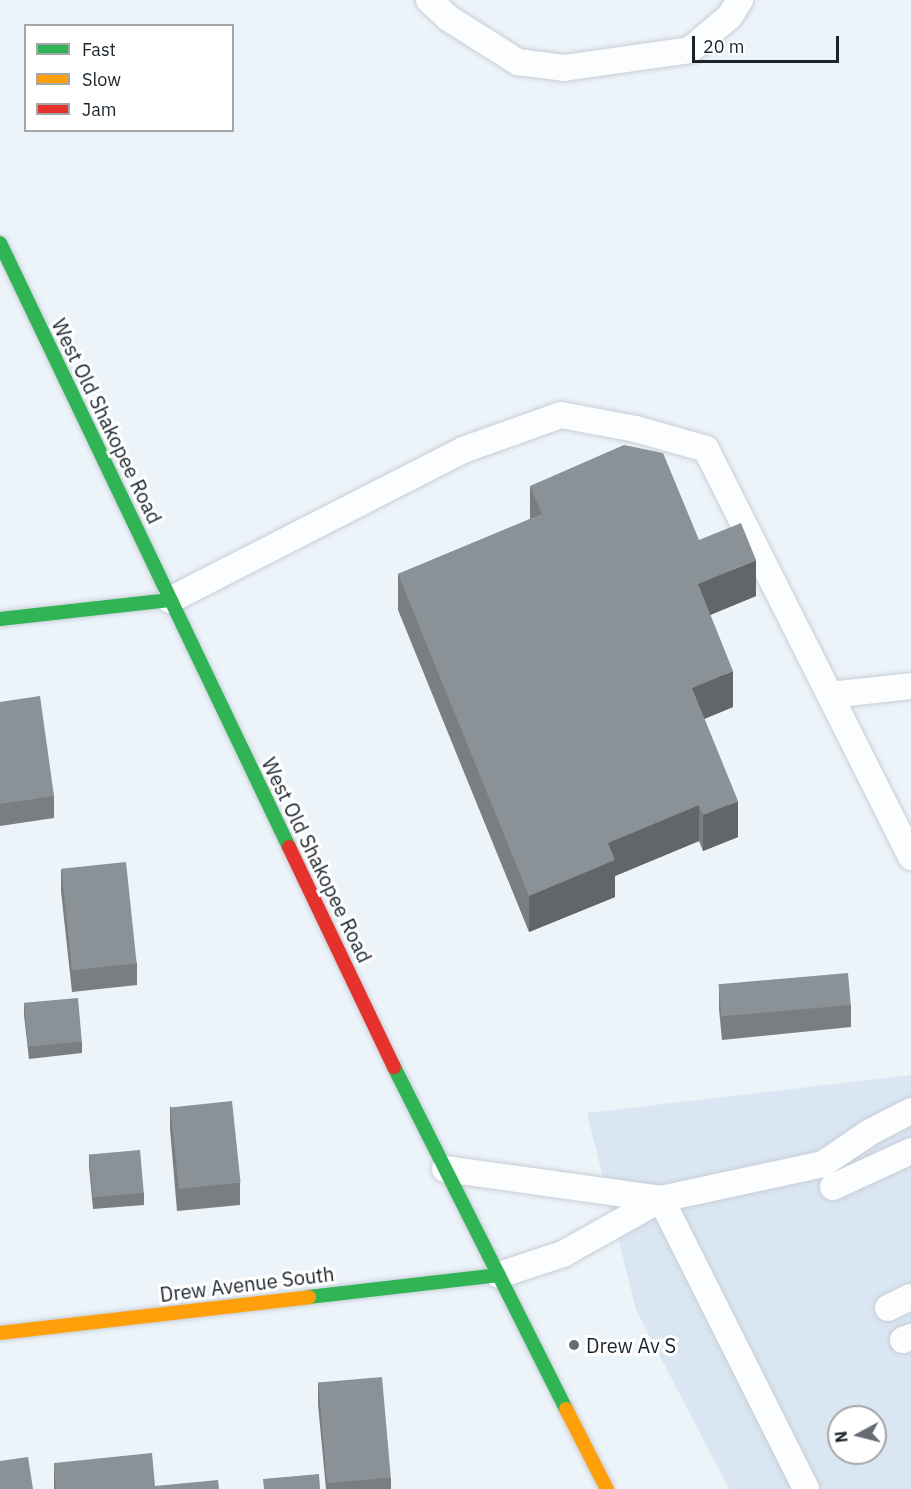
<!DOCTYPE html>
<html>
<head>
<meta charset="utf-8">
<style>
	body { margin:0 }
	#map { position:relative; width:911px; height:1489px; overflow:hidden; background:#ecf3f9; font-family:"IBM Plex Sans",sans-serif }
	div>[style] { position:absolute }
	.built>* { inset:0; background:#dae6f2 }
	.roads { filter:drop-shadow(0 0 2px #c7ced5) drop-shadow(0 0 2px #c7ced5) }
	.lane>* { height:26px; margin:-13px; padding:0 13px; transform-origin:13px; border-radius:13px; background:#fcfdfe }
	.fast>* { height:14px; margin:-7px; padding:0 7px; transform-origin:7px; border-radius:7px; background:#30b455 }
	.slow>* { height:14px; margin:-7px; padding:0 7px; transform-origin:7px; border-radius:7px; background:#ff9f0a }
	.jam>* { height:14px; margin:-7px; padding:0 7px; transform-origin:7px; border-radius:7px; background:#e5322d }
	.wall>* { inset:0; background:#787e82 }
	.shaded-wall>* { inset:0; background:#61666a }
	.building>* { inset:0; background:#8b9297; transform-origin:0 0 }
	.dots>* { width:16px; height:16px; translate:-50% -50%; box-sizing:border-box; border:3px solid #fff; border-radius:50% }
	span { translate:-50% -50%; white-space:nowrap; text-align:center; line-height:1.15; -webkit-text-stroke:6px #fff; paint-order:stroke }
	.street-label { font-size:20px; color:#1c242b }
	.poi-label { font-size:20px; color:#1c242b }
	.left { translate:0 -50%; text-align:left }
	.legend { position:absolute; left:24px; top:24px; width:210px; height:108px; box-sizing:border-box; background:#fff; border:2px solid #a4a7aa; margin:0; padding:8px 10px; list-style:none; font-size:18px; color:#1c242b }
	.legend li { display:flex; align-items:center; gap:12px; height:30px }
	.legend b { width:30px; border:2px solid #a4a7aa }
	.north { position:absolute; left:827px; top:1405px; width:60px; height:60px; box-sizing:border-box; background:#fff; border:2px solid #a4a7aa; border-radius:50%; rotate:263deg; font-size:16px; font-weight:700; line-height:24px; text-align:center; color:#1c242b }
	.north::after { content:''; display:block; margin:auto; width:21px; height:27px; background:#656c73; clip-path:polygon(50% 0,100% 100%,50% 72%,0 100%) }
	.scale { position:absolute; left:692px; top:36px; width:147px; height:27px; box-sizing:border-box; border:3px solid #1c242b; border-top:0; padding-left:8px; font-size:18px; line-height:21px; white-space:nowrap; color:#1c242b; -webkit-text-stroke:4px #fff; paint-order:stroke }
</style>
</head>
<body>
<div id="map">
	<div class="built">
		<div style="clip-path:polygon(evenodd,911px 1075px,911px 1489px,729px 1489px,636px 1310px,587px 1113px,911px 1075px,839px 1417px,875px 1417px,875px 1453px,839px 1453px,839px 1417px)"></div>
	</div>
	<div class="roads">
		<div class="lane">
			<div style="left:429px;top:0;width:26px;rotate:43deg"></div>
			<div style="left:448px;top:18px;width:83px;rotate:32.2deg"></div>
			<div style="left:518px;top:62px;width:46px;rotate:7.4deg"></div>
			<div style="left:564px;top:68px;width:127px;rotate:-8.1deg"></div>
			<div style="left:690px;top:50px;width:52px;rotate:-40.4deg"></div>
			<div style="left:730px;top:16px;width:19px;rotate:-58deg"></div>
			<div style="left:170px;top:600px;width:329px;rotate:-27.1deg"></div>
			<div style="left:463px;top:450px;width:104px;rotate:-19.7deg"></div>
			<div style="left:561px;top:415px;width:76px;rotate:10.6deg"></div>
			<div style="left:636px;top:429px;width:73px;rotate:15.9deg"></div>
			<div style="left:706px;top:449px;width:457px;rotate:63.3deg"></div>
			<div style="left:830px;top:695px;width:81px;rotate:-6.3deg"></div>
			<div style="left:445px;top:1169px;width:218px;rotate:7.9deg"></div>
			<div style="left:833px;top:1187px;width:86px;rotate:-24.8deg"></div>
			<div style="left:661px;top:1199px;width:324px;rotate:63.4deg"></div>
			<div style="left:499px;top:1275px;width:67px;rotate:-18.2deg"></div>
			<div style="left:563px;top:1254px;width:112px;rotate:-29.3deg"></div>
			<div style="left:661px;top:1199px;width:166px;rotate:-12.2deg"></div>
			<div style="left:823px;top:1164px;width:57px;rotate:-34.2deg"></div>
			<div style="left:870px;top:1132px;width:46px;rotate:-27.1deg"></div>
			<div style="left:888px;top:1308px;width:25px;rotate:-26deg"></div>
			<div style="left:903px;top:1340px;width:9px;rotate:-21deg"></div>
		</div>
		<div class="fast">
			<div style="left:0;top:243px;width:670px;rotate:64.43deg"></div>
			<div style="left:0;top:619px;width:171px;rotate:-6.4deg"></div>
			<div style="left:394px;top:1067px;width:383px;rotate:63.3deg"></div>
			<div style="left:309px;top:1297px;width:191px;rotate:-6.6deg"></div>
		</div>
		<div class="slow">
			<div style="left:0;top:1333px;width:311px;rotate:-6.6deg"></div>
			<div style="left:566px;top:1409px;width:90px;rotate:62.9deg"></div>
		</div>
		<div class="jam">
			<div style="left:289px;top:847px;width:244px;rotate:64.5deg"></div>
		</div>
	</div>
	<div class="wall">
		<div style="clip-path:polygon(530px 486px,699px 540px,756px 596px,710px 615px,733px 707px,704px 719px,738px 837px,703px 851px,699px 841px,615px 876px,615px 897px,529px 932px,398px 610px,398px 574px,530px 519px)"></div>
		<div style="clip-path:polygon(0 702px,54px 796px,54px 818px,0 826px)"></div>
		<div style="clip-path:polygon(61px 869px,137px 963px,137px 985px,72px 992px,61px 891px)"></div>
		<div style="clip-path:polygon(719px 987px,851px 1005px,851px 1027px,722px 1040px,719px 1009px)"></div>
		<div style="clip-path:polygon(24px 1003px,82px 1042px,82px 1053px,29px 1059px,24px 1015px)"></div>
		<div style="clip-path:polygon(170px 1106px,240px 1183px,240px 1205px,177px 1211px,170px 1129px)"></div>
		<div style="clip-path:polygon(89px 1154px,144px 1193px,144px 1205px,93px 1209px,89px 1166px)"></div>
		<div style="clip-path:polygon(318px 1382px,391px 1478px,391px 1489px,326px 1489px,318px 1405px)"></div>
		<div style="clip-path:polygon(54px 1463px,155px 1486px,219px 1489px,54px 1489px)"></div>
	</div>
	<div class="shaded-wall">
		<div style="clip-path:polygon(756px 560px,756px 596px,698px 620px,698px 584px)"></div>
		<div style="clip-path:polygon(733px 671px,733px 707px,692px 724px,692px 688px)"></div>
		<div style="clip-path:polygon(738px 801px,738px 837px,703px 851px,703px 815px)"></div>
		<div style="clip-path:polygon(699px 805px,699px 841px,615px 876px,615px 897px,529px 932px,529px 896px,608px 843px)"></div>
	</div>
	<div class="building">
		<div style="clip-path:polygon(624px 445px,663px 453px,699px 540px,741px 523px,756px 560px,698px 584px,733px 671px,692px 688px,738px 801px,703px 815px,699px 805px,608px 843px,615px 860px,529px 896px,398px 574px,542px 514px,530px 486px)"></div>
		<div style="clip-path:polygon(40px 696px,54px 796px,0 804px,0 702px)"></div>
		<div style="left:126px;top:862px;width:102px;height:65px;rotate:84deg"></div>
		<div style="left:848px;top:973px;width:32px;height:130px;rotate:85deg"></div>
		<div style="left:78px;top:998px;width:44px;height:54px;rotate:85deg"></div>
		<div style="left:232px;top:1101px;width:82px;height:62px;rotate:84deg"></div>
		<div style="left:140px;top:1150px;width:43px;height:51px;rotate:85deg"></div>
		<div style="left:382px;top:1377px;width:101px;height:64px;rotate:85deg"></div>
		<div style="clip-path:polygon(152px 1453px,155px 1486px,218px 1480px,219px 1489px,56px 1489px,54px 1463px)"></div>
		<div style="clip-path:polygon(28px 1457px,33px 1489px,0 1489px,0 1461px)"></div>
		<div style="clip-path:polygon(319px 1474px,320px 1489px,264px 1489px,263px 1479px)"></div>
	</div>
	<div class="dots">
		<div style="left:574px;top:1345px;background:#656c73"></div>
	</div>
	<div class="street-label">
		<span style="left:107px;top:421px;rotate:64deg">West Old Shakopee Road</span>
		<span style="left:317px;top:860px;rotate:64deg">West Old Shakopee Road</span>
		<span style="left:247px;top:1284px;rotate:-7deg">Drew Avenue South</span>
	</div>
	<div class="poi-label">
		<span class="left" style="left:586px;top:1345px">Drew Av S</span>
	</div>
	<ul class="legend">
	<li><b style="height:8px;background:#30b455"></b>Fast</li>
	<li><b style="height:8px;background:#ff9f0a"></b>Slow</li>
	<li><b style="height:8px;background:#e5322d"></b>Jam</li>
	</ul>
	<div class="north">N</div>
	<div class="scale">20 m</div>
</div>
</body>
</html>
